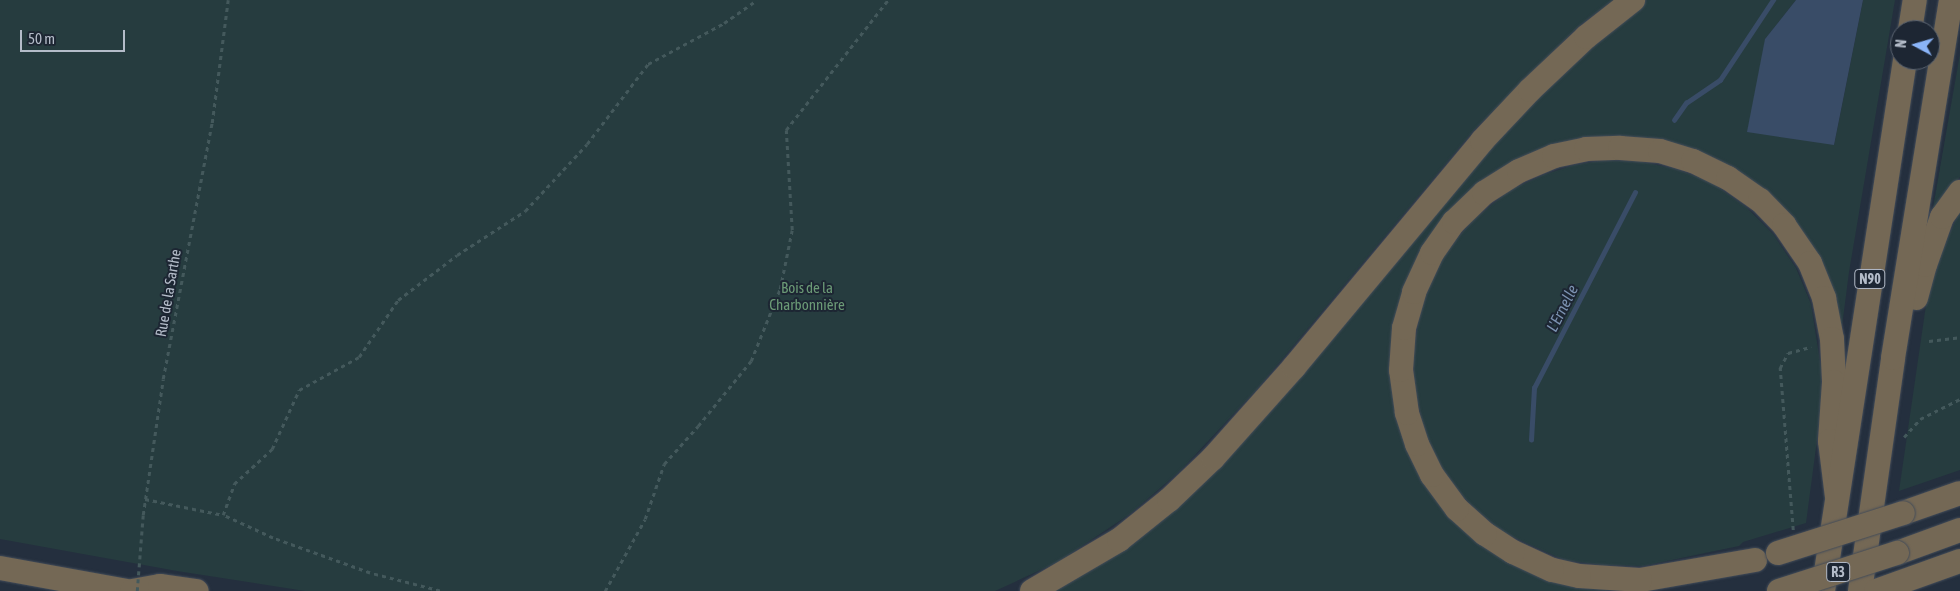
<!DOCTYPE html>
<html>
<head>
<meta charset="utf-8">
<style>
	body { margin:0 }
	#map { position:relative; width:1960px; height:591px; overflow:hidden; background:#242f3e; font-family:"Asap Condensed",sans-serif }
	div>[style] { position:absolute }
	.green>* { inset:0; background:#263c3f }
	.water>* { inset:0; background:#394c67 }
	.stream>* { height:4.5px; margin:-2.25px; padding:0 2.25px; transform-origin:2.25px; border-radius:2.25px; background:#394c67 }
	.path>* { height:2.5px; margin-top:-1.25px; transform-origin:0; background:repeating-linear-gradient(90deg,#44595c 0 4px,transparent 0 8px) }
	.roads { filter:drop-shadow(0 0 1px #434c59) drop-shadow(0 0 1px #434c59) }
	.highway>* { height:24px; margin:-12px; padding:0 12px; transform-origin:12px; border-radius:12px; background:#746855 }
	.path-bridge>* { height:2.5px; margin-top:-1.25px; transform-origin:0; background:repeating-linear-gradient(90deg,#44595c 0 4px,transparent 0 8px) }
	.bridges { filter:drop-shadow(0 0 1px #434c59) drop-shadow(0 0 1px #434c59) }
	.highway-bridge>* { height:24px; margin:-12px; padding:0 12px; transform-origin:12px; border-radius:12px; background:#746855 }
	span { translate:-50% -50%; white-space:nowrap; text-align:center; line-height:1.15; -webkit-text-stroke:4px #1d2633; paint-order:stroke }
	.shield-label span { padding:1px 4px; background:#1d2633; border:1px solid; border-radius:4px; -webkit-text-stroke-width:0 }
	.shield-label { font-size:14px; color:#b4bcc9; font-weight:700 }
	.park-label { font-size:15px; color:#6b9a76 }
	.street-label { font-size:15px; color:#b4bcc9 }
	.water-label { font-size:16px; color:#7c92b1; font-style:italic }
	.north { position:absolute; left:1890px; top:20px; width:50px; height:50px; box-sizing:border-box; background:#1d2633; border:1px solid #59626f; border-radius:50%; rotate:276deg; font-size:14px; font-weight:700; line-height:20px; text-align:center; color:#b4bcc9 }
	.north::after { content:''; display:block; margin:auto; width:18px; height:22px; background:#8ab4f8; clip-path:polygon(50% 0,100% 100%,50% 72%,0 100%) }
	.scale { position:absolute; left:20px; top:30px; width:105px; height:22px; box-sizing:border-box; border:2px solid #b4bcc9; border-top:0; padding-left:6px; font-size:15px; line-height:18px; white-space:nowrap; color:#b4bcc9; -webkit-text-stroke:4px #1d2633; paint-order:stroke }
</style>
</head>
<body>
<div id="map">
	<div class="green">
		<div style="clip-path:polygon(0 0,1613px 0,1579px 26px,1474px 130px,1258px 388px,1180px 471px,1130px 514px,1058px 562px,995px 591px,305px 591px,177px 571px,0 539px)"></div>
		<div style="clip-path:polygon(1646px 0,1796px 0,1765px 39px,1834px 145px,1863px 0,1895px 0,1849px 272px,1840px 342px,1832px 302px,1736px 175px,1586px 141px,1455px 207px,1392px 353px,1453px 515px,1615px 589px,1606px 591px,1045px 591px,1147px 527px,1531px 99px)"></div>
		<div style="clip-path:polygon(1960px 54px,1960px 177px,1950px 189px,1931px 219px)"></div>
		<div style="clip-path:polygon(1605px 160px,1638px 161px,1676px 169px,1711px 182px,1746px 207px,1773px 234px,1796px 268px,1811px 304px,1821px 368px,1821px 410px,1806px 523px,1743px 542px,1739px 546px,1643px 566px,1602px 565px,1564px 560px,1502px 532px,1472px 506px,1450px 482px,1436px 459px,1423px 426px,1415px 390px,1413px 353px,1420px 314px,1430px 281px,1448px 249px,1473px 220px,1510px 190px,1543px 175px,1574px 165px)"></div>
		<div style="clip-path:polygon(1960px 211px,1960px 470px,1899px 491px,1927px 298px,1943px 248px)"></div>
	</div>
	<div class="water">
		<div style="clip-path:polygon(1796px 0,1863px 0,1834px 145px,1747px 132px,1765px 39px)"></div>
	</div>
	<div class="stream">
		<div style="left:1674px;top:120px;width:21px;rotate:-55deg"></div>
		<div style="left:1686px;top:103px;width:41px;rotate:-34.1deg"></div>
		<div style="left:1720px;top:80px;width:96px;rotate:-56.5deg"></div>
		<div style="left:1531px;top:440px;width:52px;rotate:-86.7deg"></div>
		<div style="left:1534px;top:388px;width:220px;rotate:-62.7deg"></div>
	</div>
	<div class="path">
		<div style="left:1929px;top:341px;width:31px;rotate:-7deg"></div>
		<div style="left:1904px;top:437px;width:24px;rotate:-48deg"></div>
		<div style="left:1920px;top:419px;width:45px;rotate:-26.6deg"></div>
		<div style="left:145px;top:499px;width:80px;rotate:11.6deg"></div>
		<div style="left:143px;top:515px;width:137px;rotate:-81.6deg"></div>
		<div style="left:163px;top:379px;width:261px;rotate:-79.2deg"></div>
		<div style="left:212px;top:123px;width:124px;rotate:-82.6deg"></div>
		<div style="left:1793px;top:530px;width:163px;rotate:-94.6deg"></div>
		<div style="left:1780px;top:368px;width:17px;rotate:-62deg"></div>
		<div style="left:1788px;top:353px;width:24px;rotate:-15deg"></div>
		<div style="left:440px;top:591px;width:72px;rotate:-165.6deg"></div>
		<div style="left:370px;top:573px;width:103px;rotate:-160.2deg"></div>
		<div style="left:273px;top:538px;width:55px;rotate:-155.3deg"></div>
		<div style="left:223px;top:515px;width:33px;rotate:-70deg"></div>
		<div style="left:234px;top:484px;width:52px;rotate:-42.6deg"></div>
		<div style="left:272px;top:449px;width:65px;rotate:-65.4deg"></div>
		<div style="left:299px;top:390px;width:68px;rotate:-28.8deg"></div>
		<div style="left:359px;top:357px;width:69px;rotate:-55.6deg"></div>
		<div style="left:398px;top:300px;width:74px;rotate:-37.3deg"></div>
		<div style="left:457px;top:255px;width:81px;rotate:-32.9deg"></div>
		<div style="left:525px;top:211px;width:91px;rotate:-47.2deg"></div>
		<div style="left:587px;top:144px;width:101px;rotate:-52.7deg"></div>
		<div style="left:648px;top:64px;width:86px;rotate:-28.3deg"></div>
		<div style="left:724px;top:23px;width:40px;rotate:-34.9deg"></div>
		<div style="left:605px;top:591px;width:82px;rotate:-60.9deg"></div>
		<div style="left:645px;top:519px;width:58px;rotate:-70.9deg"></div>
		<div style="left:664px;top:464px;width:51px;rotate:-48.2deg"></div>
		<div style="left:698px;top:426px;width:84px;rotate:-50.8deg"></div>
		<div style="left:751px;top:361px;width:78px;rotate:-68.1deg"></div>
		<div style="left:780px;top:289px;width:60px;rotate:-78.5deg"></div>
		<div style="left:792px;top:230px;width:100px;rotate:-93.4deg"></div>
		<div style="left:786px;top:130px;width:165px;rotate:-51.9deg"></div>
	</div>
	<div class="roads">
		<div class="highway">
			<div style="left:1910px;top:30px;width:30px;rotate:-81deg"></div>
			<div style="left:1916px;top:298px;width:34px;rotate:-75deg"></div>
			<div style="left:1925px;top:265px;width:51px;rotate:-70.5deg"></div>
			<div style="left:1942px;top:217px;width:31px;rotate:-54deg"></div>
			<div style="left:1903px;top:513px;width:60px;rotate:-19.3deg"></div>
			<div style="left:1897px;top:553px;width:67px;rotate:-20.1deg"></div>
			<div style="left:1755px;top:560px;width:117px;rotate:170.1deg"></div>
			<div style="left:1640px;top:580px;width:61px;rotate:-176.2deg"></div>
			<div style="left:1579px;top:576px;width:28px;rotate:-167deg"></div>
			<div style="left:1552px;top:570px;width:43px;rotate:-155.2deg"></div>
			<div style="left:1513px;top:552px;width:33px;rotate:-147deg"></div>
			<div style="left:1485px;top:534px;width:38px;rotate:-138deg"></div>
			<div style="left:1457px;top:509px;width:42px;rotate:-126.3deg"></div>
			<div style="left:1432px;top:475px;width:34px;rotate:-116deg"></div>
			<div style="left:1417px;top:444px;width:33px;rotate:-108deg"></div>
			<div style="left:1407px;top:413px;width:43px;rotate:-97.9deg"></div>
			<div style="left:1401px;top:370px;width:42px;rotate:-85.9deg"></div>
			<div style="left:1404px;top:328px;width:37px;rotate:-74deg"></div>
			<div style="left:1414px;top:292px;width:43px;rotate:-65.2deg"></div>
			<div style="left:1432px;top:253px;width:38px;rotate:-55deg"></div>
			<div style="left:1454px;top:222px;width:42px;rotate:-44deg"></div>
			<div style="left:1484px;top:193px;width:41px;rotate:-32.2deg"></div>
			<div style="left:1519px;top:171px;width:38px;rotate:-23deg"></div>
			<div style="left:1554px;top:156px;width:33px;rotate:-12deg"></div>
			<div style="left:1586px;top:149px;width:34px;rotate:-2deg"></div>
			<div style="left:1620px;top:148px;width:40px;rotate:4.3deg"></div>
			<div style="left:1660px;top:151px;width:34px;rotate:17deg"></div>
			<div style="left:1693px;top:161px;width:39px;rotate:26deg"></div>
			<div style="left:1728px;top:178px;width:39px;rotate:35deg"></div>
			<div style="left:1760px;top:200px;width:35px;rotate:46deg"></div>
			<div style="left:1784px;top:225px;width:46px;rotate:55.6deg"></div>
			<div style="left:1810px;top:263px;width:38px;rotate:68deg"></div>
			<div style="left:1824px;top:298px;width:42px;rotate:79deg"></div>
			<div style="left:1832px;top:339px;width:43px;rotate:87.3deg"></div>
			<div style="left:1834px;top:382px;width:59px;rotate:93.9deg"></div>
			<div style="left:1830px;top:441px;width:56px;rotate:82.9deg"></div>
			<div style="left:0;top:568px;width:128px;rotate:10.3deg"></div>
			<div style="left:132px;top:591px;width:28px;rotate:-10deg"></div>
			<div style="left:160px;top:586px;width:37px;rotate:8deg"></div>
			<div style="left:1032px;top:591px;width:101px;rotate:-30.4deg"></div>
			<div style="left:1119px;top:540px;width:64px;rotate:-38.7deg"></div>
			<div style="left:1169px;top:500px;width:61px;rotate:-43.7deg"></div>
			<div style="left:1213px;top:458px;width:122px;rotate:-48.3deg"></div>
			<div style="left:1294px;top:367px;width:294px;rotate:-50.2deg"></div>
			<div style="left:1482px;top:141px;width:70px;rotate:-46.7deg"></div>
			<div style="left:1530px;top:90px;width:77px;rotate:-43.4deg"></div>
			<div style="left:1586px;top:37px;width:60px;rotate:-38.2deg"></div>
			<div style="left:1823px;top:591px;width:537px;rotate:-81.22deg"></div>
			<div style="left:1860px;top:591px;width:235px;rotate:-81.9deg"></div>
			<div style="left:1893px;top:358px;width:363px;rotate:-80.8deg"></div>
			<div style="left:1876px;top:591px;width:89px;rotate:-19.7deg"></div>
		</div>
	</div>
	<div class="path-bridge">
		<div style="left:137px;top:591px;width:76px;rotate:-85.5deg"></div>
	</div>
	<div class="bridges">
		<div class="highway-bridge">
			<div style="left:1778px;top:553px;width:131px;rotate:-17.7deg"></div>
			<div style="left:1779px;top:591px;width:124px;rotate:-17.9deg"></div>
		</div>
	</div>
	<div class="shield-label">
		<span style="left:1870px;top:279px">N90</span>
		<span style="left:1838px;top:572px">R3</span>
	</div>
	<div class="park-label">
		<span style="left:807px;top:296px">Bois de la<br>Charbonnière</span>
	</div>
	<div class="street-label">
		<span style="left:168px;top:293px;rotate:-80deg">Rue de la Sarthe</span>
	</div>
	<div class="water-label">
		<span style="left:1562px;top:308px;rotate:-63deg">L'Ernelle</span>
	</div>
	<div class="north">N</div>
	<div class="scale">50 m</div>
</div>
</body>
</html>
